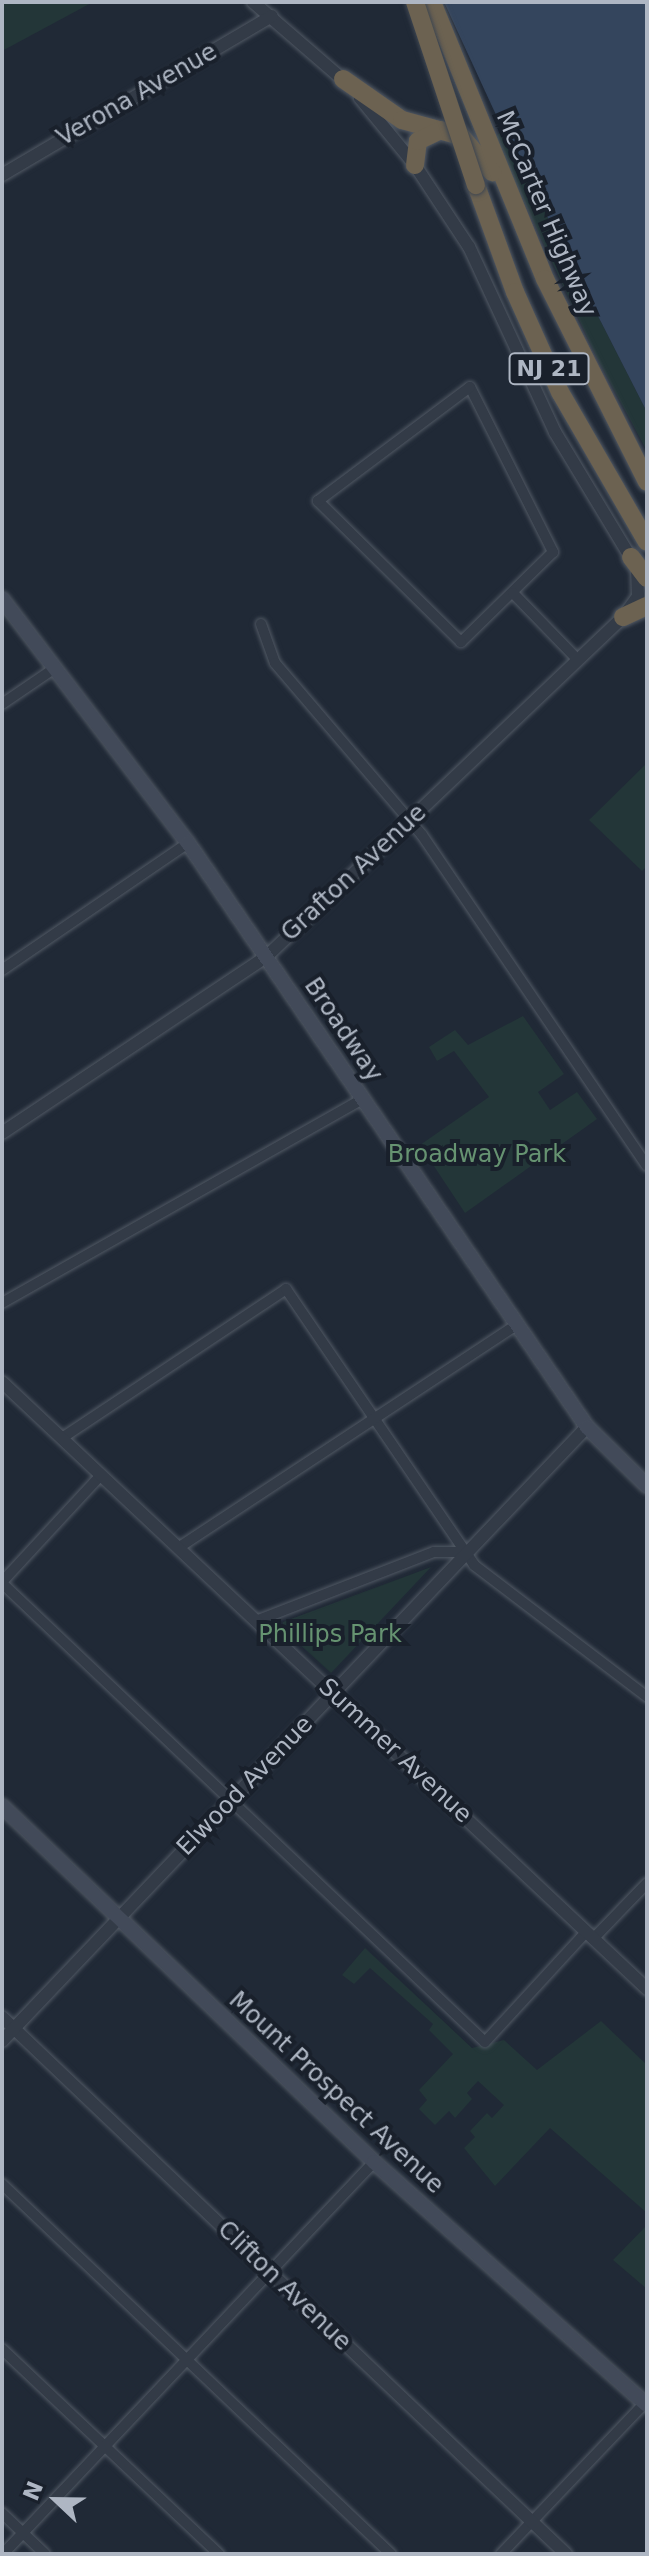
<!DOCTYPE html>
<html>
<head>
<meta charset="utf-8">
<style>
	body { margin:0 }
	#map { position:relative; width:649px; height:2556px; overflow:hidden; background:#202936; font-family:"DejaVu Sans",sans-serif }
	div>[style] { position:absolute }
	.green>* { inset:0; background:#233638 }
	.water>* { inset:0; background:#34455d }
	.roads { filter:drop-shadow(0 0 2px #515964) drop-shadow(0 0 2px #515964) }
	.minor>* { height:10px; margin:-5px; padding:0 5px; transform-origin:5px; border-radius:5px; background:#333b47 }
	.tertiary>* { height:12px; margin:-6px; padding:0 6px; transform-origin:6px; border-radius:6px; background:#333b47 }
	.secondary>* { height:14px; margin:-7px; padding:0 7px; transform-origin:7px; border-radius:7px; background:#424a59 }
	.motorway>* { height:18px; margin:-9px; padding:0 9px; transform-origin:9px; border-radius:9px; background:#6c6251 }
	.bridges { filter:drop-shadow(0 0 2px #3e4651) drop-shadow(0 0 2px #3e4651) }
	.motorway-bridge>* { height:18px; margin:-9px; padding:0 9px; transform-origin:9px; border-radius:9px; background:#6c6251 }
	span { translate:-50% -50%; white-space:nowrap; text-align:center; line-height:1.15; -webkit-text-stroke:8px #19202b; paint-order:stroke }
	.shield-label span { padding:2px 6px; background:#19202b; border:2px solid; border-radius:6px; -webkit-text-stroke-width:0 }
	.shield-label { font-size:22px; color:#aeb6c3; font-weight:700 }
	.street-label { font-size:24px; color:#aeb6c3 }
	.park-label { font-size:24px; color:#669371 }
	.frame { position:absolute; inset:0; border:4px solid #aeb6c3; pointer-events:none }
	.north { position:absolute; left:16px; top:2460px; width:80px; height:80px; -webkit-text-stroke:6px #19202b; paint-order:stroke; rotate:292deg; font-size:22px; font-weight:700; line-height:32px; text-align:center; color:#aeb6c3 }
	.north::after { content:''; display:block; margin:auto; width:28px; height:36px; background:#aeb6c3; clip-path:polygon(50% 0,100% 100%,50% 72%,0 100%) }
</style>
</head>
<body>
<div id="map">
	<div class="green">
		<div style="clip-path:polygon(2px 2px,93px 2px,2px 51px)"></div>
		<div style="clip-path:polygon(503px 130px,647px 412px,647px 451px,598px 360px,494px 138px)"></div>
		<div style="clip-path:polygon(647px 763px,647px 866px,642px 871px,589px 820px)"></div>
		<div style="clip-path:polygon(523px 1016px,564px 1074px,538px 1092px,550px 1110px,577px 1092px,597px 1119px,465px 1213px,420px 1145px,489px 1097px,454px 1051px,437px 1061px,429px 1047px,455px 1030px,468px 1045px)"></div>
		<div style="clip-path:polygon(431px 1567px,331px 1673px,282px 1628px,283px 1622px)"></div>
		<div style="clip-path:polygon(365px 1948px,472px 2048px,504px 2040px,537px 2070px,601px 2021px,647px 2065px,647px 2213px,550px 2128px,495px 2186px,464px 2148px,475px 2137px,470px 2131px,487px 2113px,492px 2118px,504px 2105px,478px 2081px,467px 2093px,472px 2099px,455px 2118px,449px 2111px,435px 2125px,419px 2109px,427px 2100px,419px 2090px,453px 2054px,429px 2030px,433px 2024px,370px 1968px,354px 1984px,342px 1975px)"></div>
		<div style="clip-path:polygon(647px 2225px,647px 2289px,613px 2260px)"></div>
	</div>
	<div class="water">
		<div style="clip-path:polygon(444px 2px,647px 2px,647px 412px,503px 130px)"></div>
	</div>
	<div class="roads">
		<div class="minor">
			<div style="left:470px;top:387px;width:185px;rotate:63.3deg"></div>
			<div style="left:553px;top:552px;width:129px;rotate:135.6deg"></div>
			<div style="left:461px;top:642px;width:201px;rotate:-135.4deg"></div>
			<div style="left:318px;top:501px;width:190px;rotate:-36.9deg"></div>
			<div style="left:513px;top:593px;width:93px;rotate:45.9deg"></div>
			<div style="left:261px;top:624px;width:41px;rotate:70.3deg"></div>
			<div style="left:275px;top:663px;width:226px;rotate:49.5deg"></div>
			<div style="left:422px;top:835px;width:400px;rotate:55.8deg"></div>
			<div style="left:2px;top:704px;width:64px;rotate:-34.2deg"></div>
			<div style="left:2px;top:970px;width:225px;rotate:-34.3deg"></div>
			<div style="left:2px;top:1303px;width:415px;rotate:-29.5deg"></div>
			<div style="left:62px;top:1438px;width:269px;rotate:-33.6deg"></div>
			<div style="left:286px;top:1289px;width:334px;rotate:55.7deg"></div>
			<div style="left:474px;top:1565px;width:218px;rotate:37.3deg"></div>
			<div style="left:178px;top:1548px;width:407px;rotate:-33.4deg"></div>
			<div style="left:2px;top:1582px;width:146px;rotate:-47.2deg"></div>
			<div style="left:2px;top:1583px;width:666px;rotate:43.54deg"></div>
			<div style="left:485px;top:2042px;width:149px;rotate:-47.4deg"></div>
			<div style="left:256px;top:1621px;width:191px;rotate:-21.2deg"></div>
			<div style="left:434px;top:1552px;width:31px"></div>
			<div style="left:593px;top:1939px;width:78px;rotate:-46deg"></div>
			<div style="left:2px;top:2184px;width:537px;rotate:43.57deg"></div>
			<div style="left:2px;top:2349px;width:299px;rotate:43.4deg"></div>
			<div style="left:2px;top:2513px;width:59px;rotate:43.6deg"></div>
			<div style="left:3px;top:2554px;width:540px;rotate:-46.58deg"></div>
			<div style="left:501px;top:2554px;width:209px;rotate:-46.4deg"></div>
		</div>
		<div class="tertiary">
			<div style="left:253px;top:2px;width:125px;rotate:40.8deg"></div>
			<div style="left:2px;top:175px;width:313px;rotate:-30.5deg"></div>
			<div style="left:2px;top:1133px;width:317px;rotate:-33.7deg"></div>
			<div style="left:266px;top:957px;width:493px;rotate:-43.6deg"></div>
			<div style="left:623px;top:617px;width:26px;rotate:-54deg"></div>
			<div style="left:638px;top:596px;width:28px;rotate:-92deg"></div>
			<div style="left:637px;top:568px;width:159px;rotate:-121.1deg"></div>
			<div style="left:555px;top:432px;width:204px;rotate:-114.9deg"></div>
			<div style="left:469px;top:247px;width:98px;rotate:-123.4deg"></div>
			<div style="left:415px;top:165px;width:87px;rotate:-129.4deg"></div>
			<div style="left:2px;top:1382px;width:886px;rotate:43.26deg"></div>
			<div style="left:2px;top:2017px;width:779px;rotate:43.6deg"></div>
			<div style="left:2px;top:2041px;width:848px;rotate:-46.39deg"></div>
		</div>
		<div class="secondary">
			<div style="left:2px;top:599px;width:307px;rotate:52.7deg"></div>
			<div style="left:188px;top:843px;width:707px;rotate:55.66deg"></div>
			<div style="left:587px;top:1427px;width:84px;rotate:44.5deg"></div>
			<div style="left:2px;top:1806px;width:515px;rotate:43.74deg"></div>
			<div style="left:374px;top:2162px;width:365px;rotate:41.7deg"></div>
		</div>
		<div class="motorway">
			<div style="left:432px;top:2px;width:299px;rotate:67.8deg"></div>
			<div style="left:545px;top:279px;width:227px;rotate:63.3deg"></div>
			<div style="left:343px;top:79px;width:72px;rotate:34.8deg"></div>
			<div style="left:402px;top:120px;width:61px;rotate:15.2deg"></div>
			<div style="left:461px;top:136px;width:48px;rotate:49.3deg"></div>
			<div style="left:415px;top:165px;width:24px;rotate:-83deg"></div>
			<div style="left:418px;top:141px;width:25px;rotate:-26deg"></div>
			<div style="left:476px;top:185px;width:114px;rotate:70deg"></div>
			<div style="left:515px;top:292px;width:110px;rotate:65.8deg"></div>
			<div style="left:560px;top:392px;width:173px;rotate:59.9deg"></div>
			<div style="left:631px;top:557px;width:26px;rotate:53deg"></div>
			<div style="left:623px;top:617px;width:26px;rotate:-25deg"></div>
		</div>
	</div>
	<div class="bridges">
		<div class="motorway-bridge">
			<div style="left:415px;top:2px;width:193px;rotate:71.6deg"></div>
		</div>
	</div>
	<div class="shield-label">
		<span style="left:549px;top:369px">NJ 21</span>
	</div>
	<div class="street-label">
		<span style="left:137px;top:95px;rotate:-30deg">Verona Avenue</span>
		<span style="left:546px;top:214px;rotate:67deg">McCarter Highway</span>
		<span style="left:354px;top:873px;rotate:-43deg">Grafton Avenue</span>
		<span style="left:343px;top:1030px;rotate:56deg">Broadway</span>
		<span style="left:395px;top:1751px;rotate:43deg">Summer Avenue</span>
		<span style="left:245px;top:1786px;rotate:-46deg">Elwood Avenue</span>
		<span style="left:336px;top:2093px;rotate:43deg">Mount Prospect Avenue</span>
		<span style="left:284px;top:2286px;rotate:44deg">Clifton Avenue</span>
	</div>
	<div class="park-label">
		<span style="left:477px;top:1155px">Broadway Park</span>
		<span style="left:330px;top:1635px">Phillips Park</span>
	</div>
	<div class="frame"></div>
	<div class="north">N</div>
</div>
</body>
</html>
